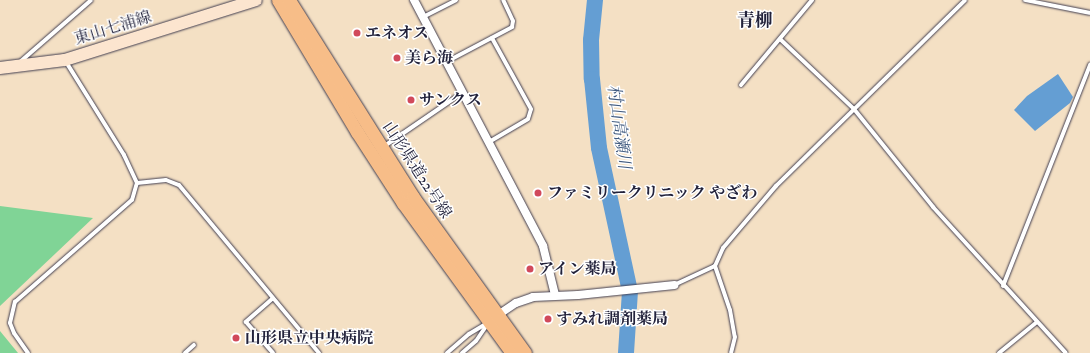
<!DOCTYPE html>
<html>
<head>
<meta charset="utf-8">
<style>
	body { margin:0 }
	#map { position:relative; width:1090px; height:353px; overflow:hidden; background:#f4e0c4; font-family:"IM FELL DW Pica","Noto Serif JP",serif }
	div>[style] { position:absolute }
	.green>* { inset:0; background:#80d496 }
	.water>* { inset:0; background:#649ed3 }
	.river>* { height:16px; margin:-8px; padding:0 8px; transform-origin:8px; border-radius:8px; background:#649ed3 }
	.roads { filter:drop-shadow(0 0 1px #423e50) drop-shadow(0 0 1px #423e50) }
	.lane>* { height:4px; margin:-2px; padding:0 2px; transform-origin:2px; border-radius:2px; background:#fff }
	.street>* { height:8px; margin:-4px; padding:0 4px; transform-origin:4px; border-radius:4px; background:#fff }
	.secondary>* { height:12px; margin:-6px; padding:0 6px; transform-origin:6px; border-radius:6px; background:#fce5cf }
	.primary>* { height:13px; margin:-6.5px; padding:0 6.5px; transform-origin:6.5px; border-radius:6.5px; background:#f7bd88 }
	.dots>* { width:11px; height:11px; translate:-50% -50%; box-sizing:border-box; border:2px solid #fff; border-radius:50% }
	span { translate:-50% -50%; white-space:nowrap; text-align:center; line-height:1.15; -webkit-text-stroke:3px #fff; paint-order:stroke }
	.street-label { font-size:16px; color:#22223b }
	.poi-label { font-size:16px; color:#22223b; font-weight:700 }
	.left { translate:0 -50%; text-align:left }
	.water-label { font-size:17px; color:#405a7f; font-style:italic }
	.quarter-label { font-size:18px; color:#22223b; font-weight:700 }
</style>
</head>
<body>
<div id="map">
	<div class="green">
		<div style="clip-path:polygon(0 206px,93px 218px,0 306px)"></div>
		<div style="clip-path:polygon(0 331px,18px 353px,0 353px)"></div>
	</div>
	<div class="water">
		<div style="clip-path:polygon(1058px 74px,1073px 97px,1070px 103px,1035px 131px,1014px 110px,1027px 96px)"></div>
	</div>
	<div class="river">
		<div style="left:595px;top:0;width:40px;rotate:95.7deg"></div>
		<div style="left:591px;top:40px;width:39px;rotate:89deg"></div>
		<div style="left:592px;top:79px;width:69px;rotate:84.2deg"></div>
		<div style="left:599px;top:148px;width:146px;rotate:77.8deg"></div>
		<div style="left:630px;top:291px;width:62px;rotate:93.7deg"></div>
	</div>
	<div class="roads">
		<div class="lane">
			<div style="left:1025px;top:0;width:66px;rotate:11.3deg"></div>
			<div style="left:423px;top:17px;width:37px;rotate:-27deg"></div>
			<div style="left:780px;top:39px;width:102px;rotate:43.4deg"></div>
			<div style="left:854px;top:109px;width:126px;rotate:51.1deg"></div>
			<div style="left:933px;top:207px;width:197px;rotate:47.7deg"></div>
			<div style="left:20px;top:62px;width:94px;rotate:-41.1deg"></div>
			<div style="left:446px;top:62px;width:75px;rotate:-27.9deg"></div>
			<div style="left:512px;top:27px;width:6px;rotate:-81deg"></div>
			<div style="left:513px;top:21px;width:23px;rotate:-115deg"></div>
			<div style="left:741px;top:85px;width:111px;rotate:-50.1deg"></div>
			<div style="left:489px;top:142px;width:45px;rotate:-30.5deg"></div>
			<div style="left:528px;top:119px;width:10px;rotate:-73deg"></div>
			<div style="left:531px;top:109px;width:81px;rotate:-118.8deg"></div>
			<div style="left:383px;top:147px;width:96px;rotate:-34.4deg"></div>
			<div style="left:137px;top:183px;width:29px;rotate:-6deg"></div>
			<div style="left:166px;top:180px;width:14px;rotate:21deg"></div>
			<div style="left:179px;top:185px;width:219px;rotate:50.2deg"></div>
			<div style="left:715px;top:266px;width:46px;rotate:71.2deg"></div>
			<div style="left:730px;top:310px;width:27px;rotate:80deg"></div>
			<div style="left:735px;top:337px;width:16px;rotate:104deg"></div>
			<div style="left:674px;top:285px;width:45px;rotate:-24.9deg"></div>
			<div style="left:715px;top:266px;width:20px;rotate:-66deg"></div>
			<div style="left:723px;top:248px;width:82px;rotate:-49.5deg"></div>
			<div style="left:776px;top:186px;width:265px;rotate:-44.5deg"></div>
			<div style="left:1003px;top:286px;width:238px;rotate:-68.5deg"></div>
			<div style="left:272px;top:299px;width:35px;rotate:139deg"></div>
			<div style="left:246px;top:322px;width:41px;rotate:48.9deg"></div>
			<div style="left:28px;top:353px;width:24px;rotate:-125deg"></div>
			<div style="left:14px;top:333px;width:11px;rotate:-112deg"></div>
			<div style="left:10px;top:323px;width:22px;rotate:-77deg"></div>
			<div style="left:15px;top:302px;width:155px;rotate:-41.1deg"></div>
			<div style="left:132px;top:200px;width:18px;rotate:-74deg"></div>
			<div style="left:137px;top:183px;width:31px;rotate:-115deg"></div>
			<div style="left:124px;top:155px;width:110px;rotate:-121.9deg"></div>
			<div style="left:185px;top:353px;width:12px;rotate:-42deg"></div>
			<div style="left:447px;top:353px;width:29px;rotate:-41deg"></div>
			<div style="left:469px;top:334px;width:21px;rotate:-31deg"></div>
			<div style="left:462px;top:353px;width:18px;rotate:-41deg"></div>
			<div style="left:476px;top:341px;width:22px;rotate:-56deg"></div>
			<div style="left:999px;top:353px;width:49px;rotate:-39.2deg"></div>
		</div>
		<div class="street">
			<div style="left:414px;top:0;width:278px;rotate:62.3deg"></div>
			<div style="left:543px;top:246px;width:50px;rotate:76.2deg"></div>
			<div style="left:495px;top:317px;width:25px;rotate:-34deg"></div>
			<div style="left:516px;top:303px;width:18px;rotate:-19deg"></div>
			<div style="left:533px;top:297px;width:45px;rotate:-2.5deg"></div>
			<div style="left:578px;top:295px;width:97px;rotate:-5.9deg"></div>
		</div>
		<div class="secondary">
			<div style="left:0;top:68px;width:65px;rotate:-7deg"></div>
			<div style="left:65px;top:60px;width:200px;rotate:-17.4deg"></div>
		</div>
		<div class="primary">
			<div style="left:278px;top:0;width:154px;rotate:59.1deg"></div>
			<div style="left:357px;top:132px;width:85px;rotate:57.1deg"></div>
			<div style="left:403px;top:203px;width:185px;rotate:54deg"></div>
			<div style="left:289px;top:0;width:233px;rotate:57.8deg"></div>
			<div style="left:413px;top:197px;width:192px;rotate:54.3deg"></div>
		</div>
	</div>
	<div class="dots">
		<div style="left:357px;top:33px;background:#d1495b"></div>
		<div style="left:397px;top:58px;background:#d1495b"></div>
		<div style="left:411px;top:100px;background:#d1495b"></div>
		<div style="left:538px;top:193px;background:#d1495b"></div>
		<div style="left:530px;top:269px;background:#d1495b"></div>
		<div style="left:548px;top:319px;background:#d1495b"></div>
		<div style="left:236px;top:338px;background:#d1495b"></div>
	</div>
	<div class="street-label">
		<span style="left:113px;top:28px;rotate:-17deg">東山七浦線</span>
		<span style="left:417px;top:170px;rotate:57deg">山形県道22号線</span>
	</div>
	<div class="poi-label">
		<span class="left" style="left:365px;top:33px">エネオス</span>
		<span class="left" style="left:405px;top:58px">美ら海</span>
		<span class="left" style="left:419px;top:100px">サンクス</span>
		<span class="left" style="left:547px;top:193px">ファミリークリニック やざわ</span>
		<span class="left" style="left:538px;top:269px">アイン薬局</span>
		<span class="left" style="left:556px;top:319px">すみれ調剤薬局</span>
		<span class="left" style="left:245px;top:338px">山形県立中央病院</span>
	</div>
	<div class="water-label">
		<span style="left:618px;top:127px;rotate:82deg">村山高瀬川</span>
	</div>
	<div class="quarter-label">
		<span style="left:755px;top:21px">青柳</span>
	</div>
</div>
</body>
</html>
